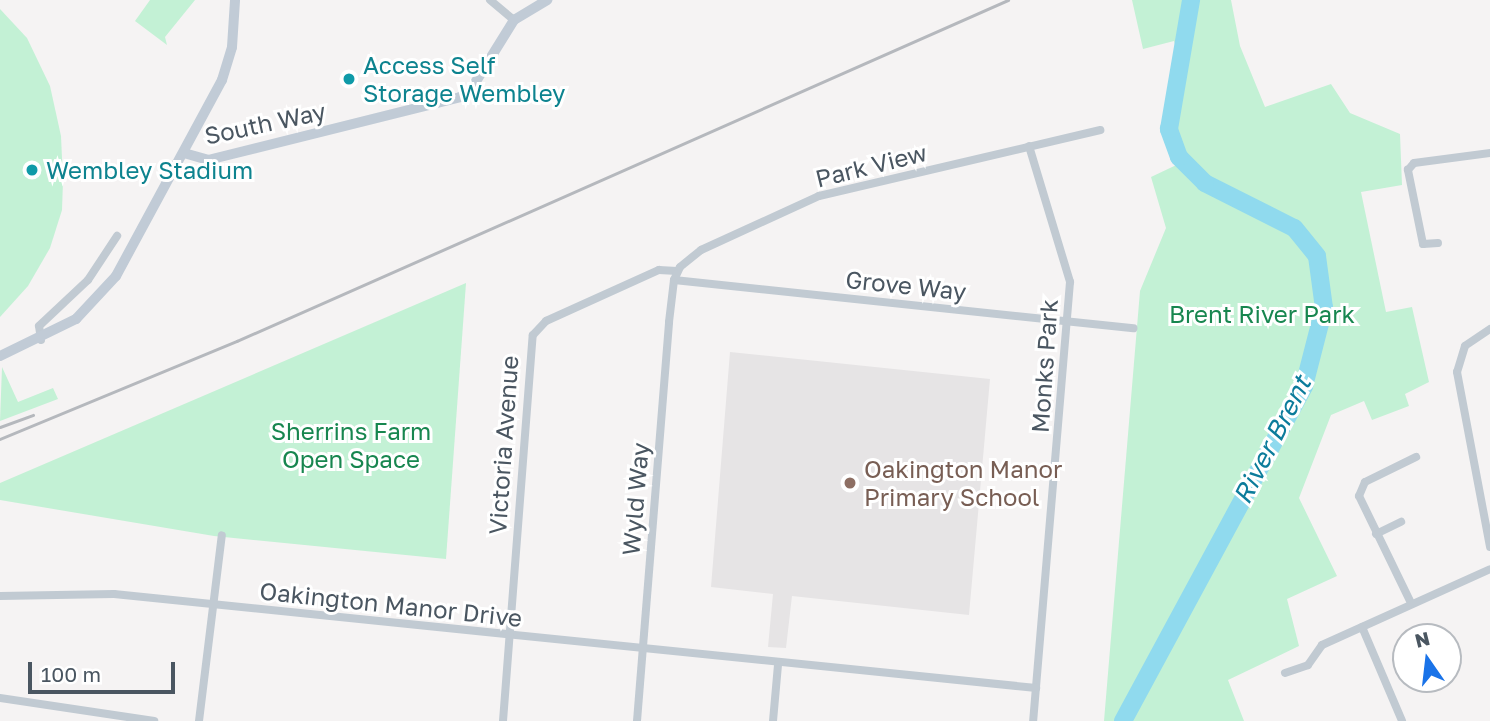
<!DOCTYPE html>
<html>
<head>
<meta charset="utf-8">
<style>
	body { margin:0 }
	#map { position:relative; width:1490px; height:721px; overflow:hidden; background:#f5f3f3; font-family:"Golos Text",sans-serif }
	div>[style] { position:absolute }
	.education>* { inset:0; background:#e6e4e5 }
	.green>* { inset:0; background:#c3f1d5 }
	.river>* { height:18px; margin:-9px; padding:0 9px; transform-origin:9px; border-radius:9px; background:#90daee }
	.street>* { height:8px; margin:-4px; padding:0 4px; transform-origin:4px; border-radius:4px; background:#c1cad2 }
	.secondary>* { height:10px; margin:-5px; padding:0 5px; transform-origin:5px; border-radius:5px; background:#c1cbd6 }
	.rail>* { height:2.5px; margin:-1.25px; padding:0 1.25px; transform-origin:1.25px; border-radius:1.25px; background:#b5b8bd }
	.dots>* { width:19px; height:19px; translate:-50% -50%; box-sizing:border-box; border:4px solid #fff; border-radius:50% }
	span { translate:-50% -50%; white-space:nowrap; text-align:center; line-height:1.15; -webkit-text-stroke:6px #fff; paint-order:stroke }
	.culture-label { font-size:24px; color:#0d838f }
	.left { translate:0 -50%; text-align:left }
	.street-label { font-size:24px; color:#4a5661 }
	.park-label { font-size:24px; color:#17864f }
	.education-label { font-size:24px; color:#785e54 }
	.water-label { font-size:26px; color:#0c7c9b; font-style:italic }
	.north { position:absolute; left:1392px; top:623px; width:70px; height:70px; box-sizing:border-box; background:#fff; border:2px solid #b7bbc0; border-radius:50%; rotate:346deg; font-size:19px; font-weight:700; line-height:28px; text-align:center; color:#4a5661 }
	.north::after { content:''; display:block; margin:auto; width:24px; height:32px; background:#1a73e8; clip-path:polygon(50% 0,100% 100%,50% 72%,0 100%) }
	.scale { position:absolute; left:28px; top:662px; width:147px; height:32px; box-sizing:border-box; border:4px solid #4a5661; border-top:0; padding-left:9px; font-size:21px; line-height:24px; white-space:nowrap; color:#4a5661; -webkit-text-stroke:5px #fff; paint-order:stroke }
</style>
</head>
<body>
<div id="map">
	<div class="education">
		<div style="clip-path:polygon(730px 352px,990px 379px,969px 615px,792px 596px,786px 648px,768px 647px,773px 594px,711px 587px)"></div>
	</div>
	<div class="green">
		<div style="clip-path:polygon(150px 0,195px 0,165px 37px,167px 45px,135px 21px)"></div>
		<div style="clip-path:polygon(1132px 0,1231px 0,1240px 46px,1265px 107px,1331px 84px,1350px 113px,1400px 134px,1402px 185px,1361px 192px,1386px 312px,1412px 307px,1429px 382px,1405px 394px,1409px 406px,1372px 420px,1364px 401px,1331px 415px,1299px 498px,1337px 576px,1287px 599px,1299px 646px,1228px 680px,1244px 721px,1104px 721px,1140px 291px,1166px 228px,1151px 177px,1189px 159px,1173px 126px,1182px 67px,1174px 41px,1143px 49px)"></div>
		<div style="clip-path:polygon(0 9px,27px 38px,50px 86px,61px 136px,63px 181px,62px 210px,50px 248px,28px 286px,0 317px)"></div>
		<div style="clip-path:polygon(466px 283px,446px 559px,214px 536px,0 500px,0 483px)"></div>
		<div style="clip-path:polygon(2px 367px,18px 402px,53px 388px,58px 399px,0 421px)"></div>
	</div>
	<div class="river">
		<div style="left:1123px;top:721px;width:381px;rotate:-61.6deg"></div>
		<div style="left:1304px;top:386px;width:81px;rotate:-75.6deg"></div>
		<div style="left:1324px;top:308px;width:52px;rotate:-97.7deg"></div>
		<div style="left:1317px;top:256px;width:36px;rotate:-129deg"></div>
		<div style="left:1294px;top:228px;width:100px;rotate:-153.2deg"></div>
		<div style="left:1205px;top:183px;width:37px;rotate:-135deg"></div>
		<div style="left:1179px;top:157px;width:30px;rotate:-110deg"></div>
		<div style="left:1169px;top:129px;width:131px;rotate:-80.3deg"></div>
	</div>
	<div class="street">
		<div style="left:490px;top:0;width:31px;rotate:40deg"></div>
		<div style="left:1029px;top:146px;width:142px;rotate:73.2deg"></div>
		<div style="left:1070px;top:282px;width:441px;rotate:94.8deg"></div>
		<div style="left:1438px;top:243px;width:15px;rotate:176deg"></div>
		<div style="left:1423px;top:244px;width:76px;rotate:-101.5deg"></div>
		<div style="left:1408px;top:170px;width:9px;rotate:-49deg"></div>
		<div style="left:1414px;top:163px;width:77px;rotate:-7.5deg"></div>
		<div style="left:674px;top:280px;width:462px;rotate:6deg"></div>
		<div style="left:1490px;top:329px;width:30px;rotate:146deg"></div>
		<div style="left:1465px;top:346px;width:27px;rotate:107deg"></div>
		<div style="left:1457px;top:372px;width:178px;rotate:79.3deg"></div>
		<div style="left:41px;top:340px;width:14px;rotate:-98deg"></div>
		<div style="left:39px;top:326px;width:67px;rotate:-43.2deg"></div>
		<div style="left:88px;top:280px;width:53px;rotate:-56.6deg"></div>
		<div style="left:1376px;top:534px;width:28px;rotate:-26deg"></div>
		<div style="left:0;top:596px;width:114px;rotate:-1deg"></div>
		<div style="left:114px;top:594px;width:927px;rotate:5.82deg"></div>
		<div style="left:1411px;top:603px;width:119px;rotate:-115.9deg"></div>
		<div style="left:1359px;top:496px;width:15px;rotate:-67deg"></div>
		<div style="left:1365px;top:482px;width:57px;rotate:-26.1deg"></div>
		<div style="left:1362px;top:627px;width:102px;rotate:66.9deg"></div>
		<div style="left:1285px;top:673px;width:24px;rotate:-19deg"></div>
		<div style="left:1308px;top:665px;width:24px;rotate:-55deg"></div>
		<div style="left:1322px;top:645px;width:184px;rotate:-24.3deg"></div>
		<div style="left:0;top:698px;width:156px;rotate:8.5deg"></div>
		<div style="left:199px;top:721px;width:187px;rotate:-83deg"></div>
		<div style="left:503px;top:721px;width:387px;rotate:-85.6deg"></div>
		<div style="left:533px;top:335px;width:19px;rotate:-47deg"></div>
		<div style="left:546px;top:321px;width:124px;rotate:-24.3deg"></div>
		<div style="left:659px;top:270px;width:18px;rotate:3deg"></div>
		<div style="left:637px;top:721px;width:400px;rotate:-85.4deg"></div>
		<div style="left:669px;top:322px;width:42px;rotate:-83.2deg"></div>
		<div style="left:674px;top:280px;width:14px;rotate:-65deg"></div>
		<div style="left:680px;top:267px;width:27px;rotate:-39deg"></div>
		<div style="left:701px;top:250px;width:130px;rotate:-24.6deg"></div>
		<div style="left:819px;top:196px;width:289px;rotate:-13.2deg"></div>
		<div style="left:773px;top:721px;width:56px;rotate:-84.9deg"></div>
	</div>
	<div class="secondary">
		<div style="left:184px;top:153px;width:25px;rotate:16deg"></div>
		<div style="left:208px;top:160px;width:260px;rotate:-14deg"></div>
		<div style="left:460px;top:97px;width:12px;rotate:-31deg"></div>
		<div style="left:470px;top:91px;width:84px;rotate:-58.2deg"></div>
		<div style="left:514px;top:20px;width:39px;rotate:-31deg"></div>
		<div style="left:0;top:356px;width:85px;rotate:-26deg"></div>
		<div style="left:76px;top:319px;width:59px;rotate:-47.1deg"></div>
		<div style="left:116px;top:276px;width:223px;rotate:-61.6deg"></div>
		<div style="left:222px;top:80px;width:34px;rotate:-73deg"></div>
		<div style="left:232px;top:47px;width:47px;rotate:-86.3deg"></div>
	</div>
	<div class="rail">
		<div style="left:0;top:427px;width:35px;rotate:-20deg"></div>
		<div style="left:0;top:439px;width:256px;rotate:-22.5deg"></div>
		<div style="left:237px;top:341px;width:843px;rotate:-23.86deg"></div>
	</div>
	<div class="dots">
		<div style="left:349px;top:79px;background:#0f9aa8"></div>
		<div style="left:32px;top:170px;background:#0f9aa8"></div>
		<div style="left:850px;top:483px;background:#8d6e63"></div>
	</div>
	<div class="culture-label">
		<span class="left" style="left:363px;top:79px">Access Self<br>Storage Wembley</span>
		<span class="left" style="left:46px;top:170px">Wembley Stadium</span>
	</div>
	<div class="street-label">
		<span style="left:265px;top:123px;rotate:-12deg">South Way</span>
		<span style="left:871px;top:165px;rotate:-14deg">Park View</span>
		<span style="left:906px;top:285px;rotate:6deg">Grove Way</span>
		<span style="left:1044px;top:366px;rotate:-86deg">Monks Park</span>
		<span style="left:503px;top:445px;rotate:-86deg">Victoria Avenue</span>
		<span style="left:635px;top:499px;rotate:-85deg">Wyld Way</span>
		<span style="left:391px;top:604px;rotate:6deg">Oakington Manor Drive</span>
	</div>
	<div class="park-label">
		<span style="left:1262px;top:314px">Brent River Park</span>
		<span style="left:351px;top:445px">Sherrins Farm<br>Open Space</span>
	</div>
	<div class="education-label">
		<span class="left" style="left:864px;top:483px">Oakington Manor<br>Primary School</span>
	</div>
	<div class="water-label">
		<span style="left:1272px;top:440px;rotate:-63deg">River Brent</span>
	</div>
	<div class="north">N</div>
	<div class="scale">100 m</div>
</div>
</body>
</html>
